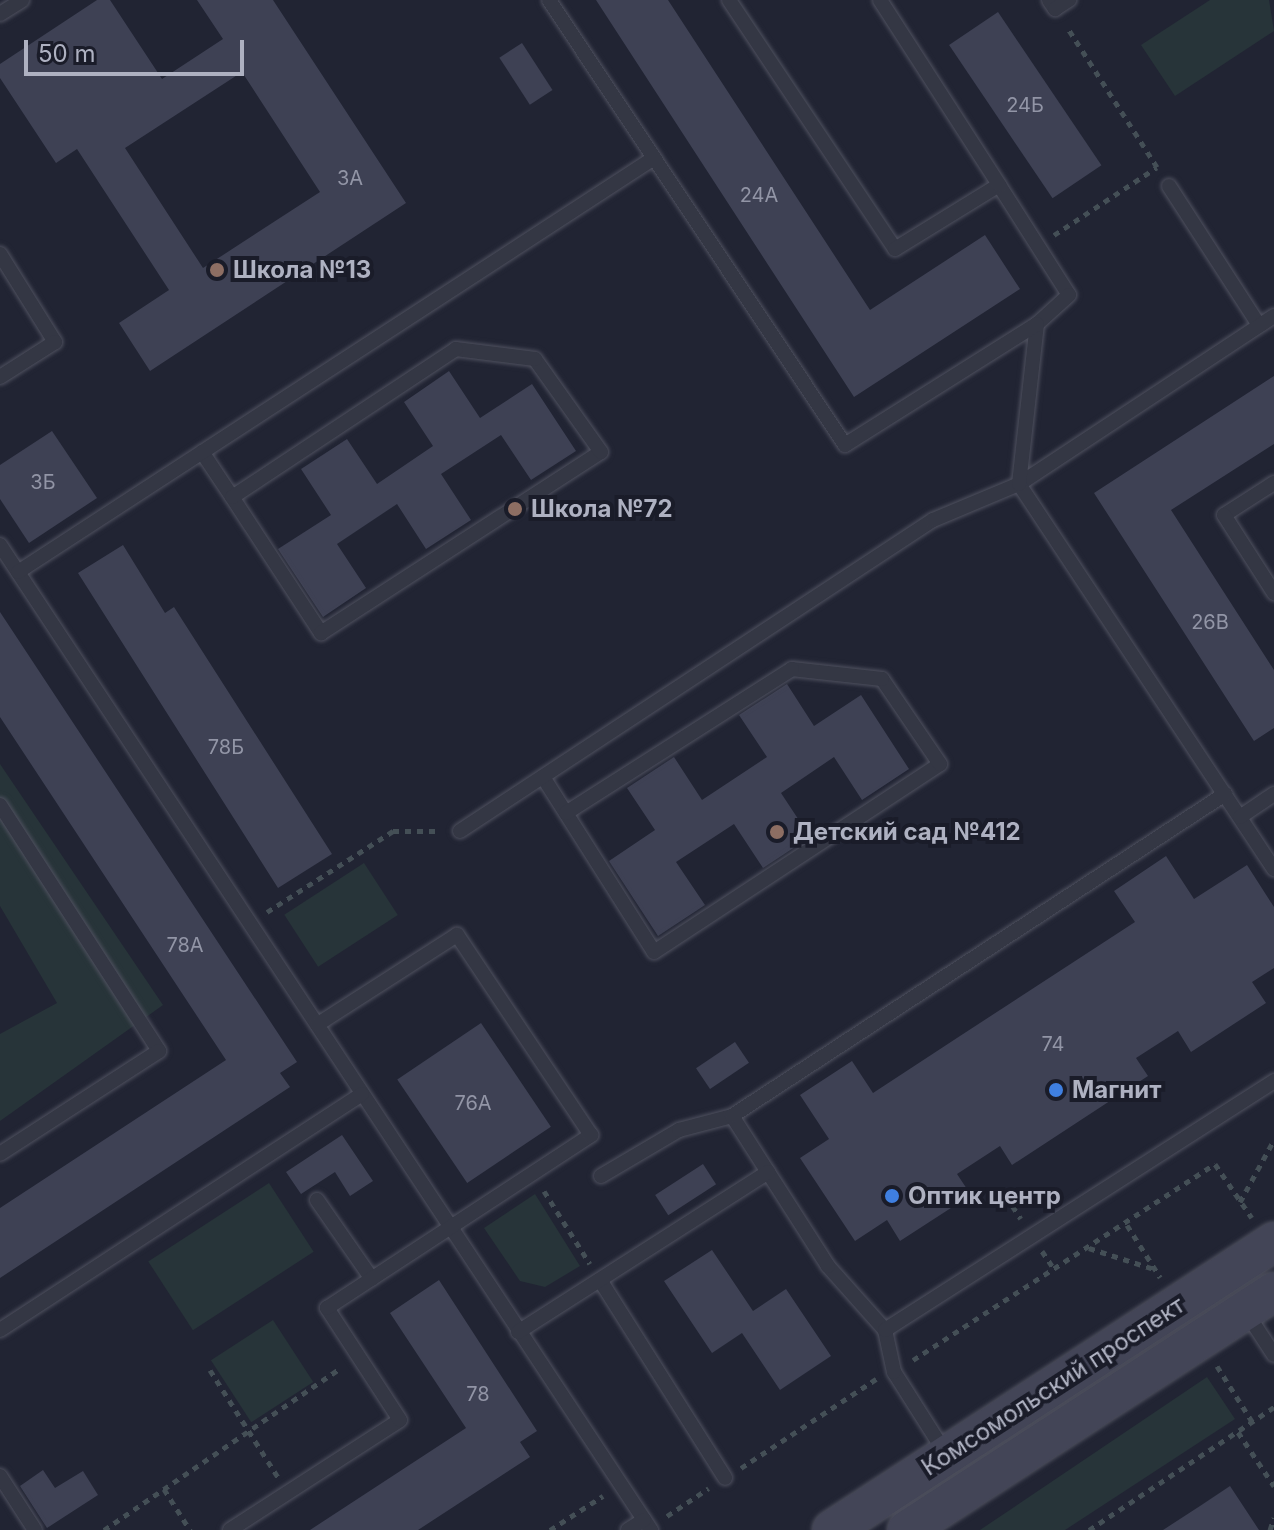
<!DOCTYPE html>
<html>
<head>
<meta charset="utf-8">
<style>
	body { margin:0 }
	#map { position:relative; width:1274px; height:1530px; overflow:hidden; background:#212433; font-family:Inter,sans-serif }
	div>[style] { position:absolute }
	.green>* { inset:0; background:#273439; transform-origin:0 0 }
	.building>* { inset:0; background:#3e4154; transform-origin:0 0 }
	.path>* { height:5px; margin-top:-2.5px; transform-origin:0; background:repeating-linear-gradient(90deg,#444f56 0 6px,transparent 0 12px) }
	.roads { filter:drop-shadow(0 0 2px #4f515f) drop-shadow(0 0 2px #4f515f) }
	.service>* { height:14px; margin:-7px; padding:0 7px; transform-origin:7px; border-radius:7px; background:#343744 }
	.secondary>* { height:38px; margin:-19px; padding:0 19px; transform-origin:19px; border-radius:19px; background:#434557 }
	.dots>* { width:22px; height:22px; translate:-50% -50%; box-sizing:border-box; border:4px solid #1a1c29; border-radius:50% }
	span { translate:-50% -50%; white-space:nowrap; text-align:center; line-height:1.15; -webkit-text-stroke:8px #1a1c29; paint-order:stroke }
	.number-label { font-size:20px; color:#9295a6 }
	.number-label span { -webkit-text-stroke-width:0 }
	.poi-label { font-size:24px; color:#aeb1c1; font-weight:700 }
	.left { translate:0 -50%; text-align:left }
	.street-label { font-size:24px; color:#aeb1c1 }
	.scale { position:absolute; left:24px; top:40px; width:220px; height:36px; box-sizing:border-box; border:4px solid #aeb1c1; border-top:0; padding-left:10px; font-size:24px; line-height:28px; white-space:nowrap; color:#aeb1c1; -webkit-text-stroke:6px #1a1c29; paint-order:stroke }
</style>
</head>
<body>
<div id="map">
	<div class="green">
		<div style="clip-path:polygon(1210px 0,1269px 0,1274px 31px,1175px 96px,1141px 45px)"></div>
		<div style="clip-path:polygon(0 764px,163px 1005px,0 1121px,0 1034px,57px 1003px,0 906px)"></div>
		<div style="left:364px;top:863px;width:62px;height:95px;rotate:57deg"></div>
		<div style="left:269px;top:1183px;width:82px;height:144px;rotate:57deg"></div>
		<div style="clip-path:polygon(535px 1194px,580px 1266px,545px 1287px,520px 1281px,484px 1228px)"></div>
		<div style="left:273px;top:1320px;width:74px;height:74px;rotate:57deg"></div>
		<div style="clip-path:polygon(1207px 1377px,1235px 1419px,1065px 1530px,980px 1530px)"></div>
	</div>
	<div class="building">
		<div style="clip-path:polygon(evenodd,97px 0,110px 0,162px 79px,223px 39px,197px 0,273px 0,406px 203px,150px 371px,119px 323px,169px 290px,77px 149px,56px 163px,0 78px,0 64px,97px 0,242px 72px,320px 192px,203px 268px,125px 148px,242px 72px)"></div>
		<div style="clip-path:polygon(596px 0,668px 0,870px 310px,985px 235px,1020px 289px,854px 397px)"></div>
		<div style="left:998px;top:12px;width:185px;height:59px;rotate:56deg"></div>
		<div style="left:522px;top:43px;width:56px;height:27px;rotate:57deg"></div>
		<div style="clip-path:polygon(449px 371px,480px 418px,532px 384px,576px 451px,531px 480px,501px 435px,441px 474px,471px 520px,426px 549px,397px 504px,337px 544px,366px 588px,323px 617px,278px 549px,331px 515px,301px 469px,347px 439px,377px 484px,433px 446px,404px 402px)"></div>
		<div style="clip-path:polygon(1274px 376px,1274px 444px,1171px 510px,1274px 670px,1274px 728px,1254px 741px,1094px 493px)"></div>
		<div style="clip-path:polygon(52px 431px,97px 498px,29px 543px,0 499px,0 465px)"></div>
		<div style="clip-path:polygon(123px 545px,165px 613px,174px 607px,332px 854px,278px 888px,78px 573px)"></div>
		<div style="clip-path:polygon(0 612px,297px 1062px,280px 1073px,290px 1087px,0 1278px,0 1208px,226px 1060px,0 717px)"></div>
		<div style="clip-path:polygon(787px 684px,814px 726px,861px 695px,909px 769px,862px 800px,834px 757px,781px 793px,810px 837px,763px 868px,734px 824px,676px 862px,705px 905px,658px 936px,609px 861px,655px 830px,627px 788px,674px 757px,702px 800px,767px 757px,739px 715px)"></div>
		<div style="clip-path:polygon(1166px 856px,1194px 899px,1247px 865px,1274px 907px,1274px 968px,1252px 982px,1266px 1003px,1191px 1052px,1178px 1031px,1136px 1058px,1148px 1076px,1012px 1165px,1000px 1146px,957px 1174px,971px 1195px,900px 1241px,887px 1220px,855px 1241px,800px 1158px,829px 1139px,800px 1095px,852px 1061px,873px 1093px,960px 1036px,1135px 922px,1114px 891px)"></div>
		<div style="left:481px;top:1023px;width:125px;height:101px;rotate:56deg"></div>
		<div style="left:735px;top:1042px;width:25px;height:47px;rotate:56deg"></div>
		<div style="clip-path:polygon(342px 1135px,373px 1181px,350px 1196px,335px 1172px,301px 1194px,286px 1172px)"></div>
		<div style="left:703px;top:1164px;width:24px;height:57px;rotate:57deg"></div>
		<div style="clip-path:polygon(712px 1250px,753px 1311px,786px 1289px,831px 1356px,780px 1390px,742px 1333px,712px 1353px,664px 1281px)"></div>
		<div style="clip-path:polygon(439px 1280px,537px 1431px,520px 1442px,530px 1457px,418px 1530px,310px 1530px,466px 1428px,390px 1313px)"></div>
		<div style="clip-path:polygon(43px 1470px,55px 1488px,83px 1471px,98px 1495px,47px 1528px,20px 1486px)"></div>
		<div style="clip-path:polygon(1230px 1486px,1259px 1530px,1163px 1530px,1200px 1506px)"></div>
	</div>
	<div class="path">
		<div style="left:1054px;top:235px;width:123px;rotate:-33.4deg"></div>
		<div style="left:1157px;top:167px;width:166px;rotate:-122.7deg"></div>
		<div style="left:267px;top:912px;width:150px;rotate:-32.7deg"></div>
		<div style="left:393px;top:831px;width:48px"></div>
		<div style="left:544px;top:1191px;width:86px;rotate:57.8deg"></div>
		<div style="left:1006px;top:1196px;width:27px;rotate:57deg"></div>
		<div style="left:1240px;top:1202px;width:71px;rotate:-61.3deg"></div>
		<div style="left:1127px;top:1225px;width:62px;rotate:57.6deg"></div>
		<div style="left:1089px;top:1248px;width:68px;rotate:17.9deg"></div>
		<div style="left:1042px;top:1251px;width:23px;rotate:56deg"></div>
		<div style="left:913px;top:1360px;width:360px;rotate:-33deg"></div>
		<div style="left:1215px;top:1164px;width:65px;rotate:55.6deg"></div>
		<div style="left:1217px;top:1366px;width:67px;rotate:57.7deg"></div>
		<div style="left:210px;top:1370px;width:127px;rotate:57.6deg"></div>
		<div style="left:1238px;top:1432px;width:65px;rotate:56.3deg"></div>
		<div style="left:741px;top:1468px;width:162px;rotate:-33.4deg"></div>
		<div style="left:164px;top:1489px;width:49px;rotate:57.6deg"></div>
		<div style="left:667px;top:1516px;width:50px;rotate:-33.7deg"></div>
		<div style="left:104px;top:1530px;width:287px;rotate:-34.4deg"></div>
		<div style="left:550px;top:1530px;width:63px;rotate:-32.7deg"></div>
		<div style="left:1089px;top:1530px;width:222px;rotate:-33.6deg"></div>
		<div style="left:1270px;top:1530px;width:13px;rotate:-72deg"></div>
	</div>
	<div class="roads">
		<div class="service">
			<div style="left:729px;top:0;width:299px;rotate:56.3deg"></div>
			<div style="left:895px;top:249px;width:122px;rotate:-31.6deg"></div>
			<div style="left:999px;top:185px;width:130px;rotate:57.5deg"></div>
			<div style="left:1069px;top:295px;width:43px;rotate:137.8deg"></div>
			<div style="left:880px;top:0;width:220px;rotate:57.2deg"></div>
			<div style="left:1049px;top:0;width:11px;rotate:56deg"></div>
			<div style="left:1055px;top:9px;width:17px;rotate:-33deg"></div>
			<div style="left:0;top:14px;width:26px;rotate:-32deg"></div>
			<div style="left:1169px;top:186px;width:166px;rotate:57.1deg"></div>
			<div style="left:0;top:254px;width:104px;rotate:58deg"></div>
			<div style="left:55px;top:342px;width:65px;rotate:147.5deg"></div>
			<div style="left:1274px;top:316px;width:305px;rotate:146.6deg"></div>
			<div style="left:1019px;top:484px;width:462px;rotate:56.5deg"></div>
			<div style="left:202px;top:452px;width:54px;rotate:56.3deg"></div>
			<div style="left:232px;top:497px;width:163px;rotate:56.8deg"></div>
			<div style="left:321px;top:633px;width:333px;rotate:-32.9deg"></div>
			<div style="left:601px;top:452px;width:114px;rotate:-125.4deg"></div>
			<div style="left:535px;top:359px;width:80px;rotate:-172.8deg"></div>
			<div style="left:456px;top:349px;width:268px;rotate:146.5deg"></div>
			<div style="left:1274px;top:483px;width:59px;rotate:147.4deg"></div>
			<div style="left:1224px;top:515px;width:93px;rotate:57.3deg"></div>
			<div style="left:0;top:545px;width:1181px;rotate:56.54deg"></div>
			<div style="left:18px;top:572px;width:759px;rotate:-33.06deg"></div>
			<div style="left:543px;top:777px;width:207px;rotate:57.6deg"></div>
			<div style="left:654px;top:952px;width:342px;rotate:-33.3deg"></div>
			<div style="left:940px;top:764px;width:103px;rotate:-124.3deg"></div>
			<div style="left:882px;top:679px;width:91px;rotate:-173.7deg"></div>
			<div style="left:792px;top:669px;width:268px;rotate:147.5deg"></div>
			<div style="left:0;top:805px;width:293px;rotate:57.1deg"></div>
			<div style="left:159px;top:1051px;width:189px;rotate:147.1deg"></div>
			<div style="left:1240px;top:817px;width:41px;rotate:-34.1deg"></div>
			<div style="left:460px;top:831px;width:566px;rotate:-33.33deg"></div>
			<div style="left:933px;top:520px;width:93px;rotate:-22.7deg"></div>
			<div style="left:1019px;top:484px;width:161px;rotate:-83.6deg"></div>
			<div style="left:1037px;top:324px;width:227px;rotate:147.8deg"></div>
			<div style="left:845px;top:445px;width:534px;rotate:-123.63deg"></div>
			<div style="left:601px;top:1176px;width:91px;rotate:-30.5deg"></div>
			<div style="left:679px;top:1130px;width:55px;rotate:-14.8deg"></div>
			<div style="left:317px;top:1200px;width:96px;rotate:55.2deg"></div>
			<div style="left:600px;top:1280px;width:234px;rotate:57.7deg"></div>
			<div style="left:1246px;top:1312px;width:51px;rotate:56.9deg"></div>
			<div style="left:0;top:1330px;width:432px;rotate:-33.1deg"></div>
			<div style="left:885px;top:1330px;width:86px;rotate:-131.7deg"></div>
			<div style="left:828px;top:1266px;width:178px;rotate:-122.6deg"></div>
			<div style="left:732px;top:1116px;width:589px;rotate:-33.15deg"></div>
			<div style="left:518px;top:1332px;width:297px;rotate:-32.6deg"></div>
			<div style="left:946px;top:1454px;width:97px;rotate:-122.4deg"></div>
			<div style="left:894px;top:1372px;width:43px;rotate:-102.1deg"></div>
			<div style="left:885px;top:1330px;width:462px;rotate:-32.6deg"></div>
			<div style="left:0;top:1476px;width:64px;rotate:57.1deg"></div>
			<div style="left:230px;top:1530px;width:202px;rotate:-32.9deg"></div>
			<div style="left:400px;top:1420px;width:134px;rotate:-123.1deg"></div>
			<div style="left:327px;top:1308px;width:316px;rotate:-33.2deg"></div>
			<div style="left:591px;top:1135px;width:241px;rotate:-123.8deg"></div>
			<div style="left:457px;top:935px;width:166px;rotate:147.3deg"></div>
			<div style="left:628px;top:1530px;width:19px;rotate:-32deg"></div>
		</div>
		<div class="secondary">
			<div style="left:832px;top:1530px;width:528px;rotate:-33.09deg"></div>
			<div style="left:907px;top:1530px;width:437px;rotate:-33deg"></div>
		</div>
	</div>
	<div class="dots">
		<div style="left:217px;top:270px;background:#8d6e63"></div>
		<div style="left:515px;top:509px;background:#8d6e63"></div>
		<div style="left:777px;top:832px;background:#8d6e63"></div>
		<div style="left:1056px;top:1090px;background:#3f7fe0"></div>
		<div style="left:892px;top:1196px;background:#3f7fe0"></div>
	</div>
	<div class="number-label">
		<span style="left:1025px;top:105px">24Б</span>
		<span style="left:350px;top:178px">3А</span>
		<span style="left:759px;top:195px">24А</span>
		<span style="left:43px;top:482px">3Б</span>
		<span style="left:1210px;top:622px">26В</span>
		<span style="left:226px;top:747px">78Б</span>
		<span style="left:185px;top:945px">78А</span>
		<span style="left:1053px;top:1044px">74</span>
		<span style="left:473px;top:1103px">76А</span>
		<span style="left:478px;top:1394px">78</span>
	</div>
	<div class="poi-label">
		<span class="left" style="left:233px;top:270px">Школа №13</span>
		<span class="left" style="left:531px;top:509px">Школа №72</span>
		<span class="left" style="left:793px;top:832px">Детский сад №412</span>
		<span class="left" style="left:1072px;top:1090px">Магнит</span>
		<span class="left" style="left:908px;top:1196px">Оптик центр</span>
	</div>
	<div class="street-label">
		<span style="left:1053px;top:1386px;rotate:-33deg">Комсомольский проспект</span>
	</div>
	<div class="scale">50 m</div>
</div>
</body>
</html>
